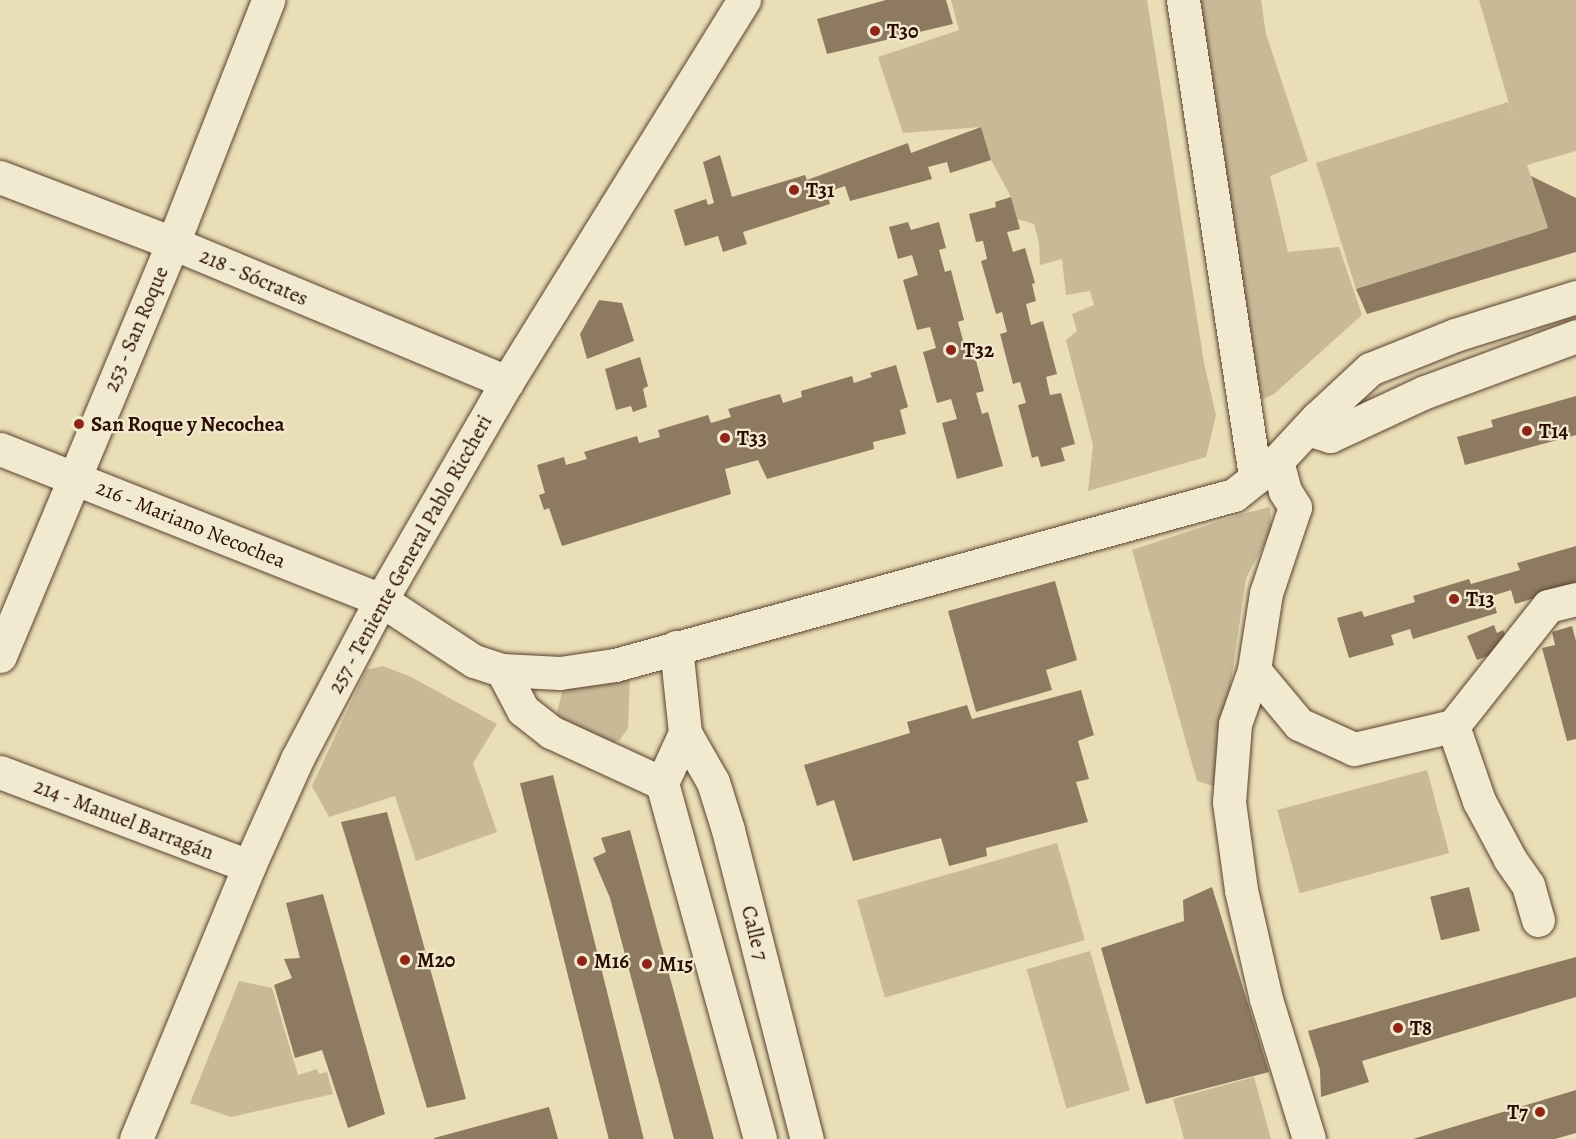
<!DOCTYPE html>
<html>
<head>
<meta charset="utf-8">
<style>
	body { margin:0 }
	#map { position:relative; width:1576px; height:1139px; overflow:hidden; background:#e9deb6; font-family:Alegreya,serif }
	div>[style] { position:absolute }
	.green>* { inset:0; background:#c9ba97; transform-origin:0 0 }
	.building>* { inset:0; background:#8e7a60; transform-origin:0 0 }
	.roads { filter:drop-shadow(0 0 2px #5b412f) drop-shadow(0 0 2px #5b412f) }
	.minor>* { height:33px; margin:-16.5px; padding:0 16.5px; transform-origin:16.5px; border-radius:16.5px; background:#f1ead0 }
	.dots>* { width:16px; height:16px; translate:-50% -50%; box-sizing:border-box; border:3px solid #f1ead0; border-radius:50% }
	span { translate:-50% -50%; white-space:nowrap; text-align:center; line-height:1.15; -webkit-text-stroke:4.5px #f1ead0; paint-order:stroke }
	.poi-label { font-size:21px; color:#2c0d02; font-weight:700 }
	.left { translate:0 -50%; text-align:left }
	.right { translate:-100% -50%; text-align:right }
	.street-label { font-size:21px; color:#2c0d02 }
</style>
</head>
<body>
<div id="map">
	<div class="green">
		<div style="clip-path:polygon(951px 0,1147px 0,1204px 363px,1216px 415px,1206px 457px,1088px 491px,1093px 445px,1066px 340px,1077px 331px,1072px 314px,1094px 305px,1090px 291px,1066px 295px,1062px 259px,1040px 265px,1039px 243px,1034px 224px,1017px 219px,1011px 197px,991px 160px,981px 127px,903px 133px,878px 57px,959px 30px)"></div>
		<div style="clip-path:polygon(1200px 0,1261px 0,1266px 34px,1308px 161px,1270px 176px,1288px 252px,1339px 247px,1362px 315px,1274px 394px,1263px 399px,1260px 393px,1225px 178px)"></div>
		<div style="clip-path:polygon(1479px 0,1576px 0,1576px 151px,1527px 165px,1548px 228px,1356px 289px,1316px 163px,1508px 102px,1514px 121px)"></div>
		<div style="clip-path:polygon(1270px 507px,1272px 530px,1246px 578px,1216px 787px,1197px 781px,1132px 550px,1238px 515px)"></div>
		<div style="clip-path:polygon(383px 666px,411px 677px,497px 724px,473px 763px,497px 832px,416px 861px,395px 796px,329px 817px,312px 786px,366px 670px)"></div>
		<div style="clip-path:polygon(630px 673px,628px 728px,620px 740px,611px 743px,555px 720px,566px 677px)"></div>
		<div style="left:1427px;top:770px;width:86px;height:155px;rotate:75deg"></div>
		<div style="left:1057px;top:843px;width:101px;height:208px;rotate:74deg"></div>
		<div style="left:1090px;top:951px;width:145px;height:66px;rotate:74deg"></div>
		<div style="clip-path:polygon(239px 981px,272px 988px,298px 1075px,317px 1069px,319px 1074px,327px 1072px,333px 1094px,231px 1117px,190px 1103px)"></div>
		<div style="clip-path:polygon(1254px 1077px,1271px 1139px,1184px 1139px,1173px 1099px)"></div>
	</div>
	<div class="building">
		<div style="clip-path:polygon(886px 0,946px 0,953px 24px,827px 54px,817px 19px)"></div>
		<div style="clip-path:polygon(981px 127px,991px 160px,950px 173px,947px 162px,928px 167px,932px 179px,850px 201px,845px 186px,827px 192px,830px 204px,743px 232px,747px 244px,723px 252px,718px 236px,685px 246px,674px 210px,706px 199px,708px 205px,714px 203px,703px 162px,720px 155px,732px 197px,805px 175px,807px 180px,908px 143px,911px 153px)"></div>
		<div style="clip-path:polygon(1531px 176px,1576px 198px,1576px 252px,1367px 314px,1356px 289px,1548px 228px)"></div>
		<div style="clip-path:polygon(1011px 197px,1020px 229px,1007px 232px,1013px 252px,1025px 248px,1035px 283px,1032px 284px,1036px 301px,1026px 304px,1031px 325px,1043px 321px,1057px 374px,1046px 377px,1050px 395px,1061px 393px,1075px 444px,1061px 448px,1065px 461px,1041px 467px,1038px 456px,1032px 458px,1018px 405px,1026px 403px,1020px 382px,1013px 384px,1000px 334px,1007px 332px,1002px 312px,996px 314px,981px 261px,987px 259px,983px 241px,976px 242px,969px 214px,996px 207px,995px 202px)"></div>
		<div style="clip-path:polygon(908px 222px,911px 230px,939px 222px,946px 248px,939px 250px,945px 272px,951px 270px,964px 320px,958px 322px,964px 344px,971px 342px,984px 391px,976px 393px,982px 414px,988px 412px,1003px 466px,957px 479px,942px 423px,957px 419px,951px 399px,937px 403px,923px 352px,936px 348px,930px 327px,917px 330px,903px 280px,918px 275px,912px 255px,898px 259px,889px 227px)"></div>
		<div style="clip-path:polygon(599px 300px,622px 303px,634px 341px,587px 359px,580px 334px)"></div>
		<div style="clip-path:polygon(640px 357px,648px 386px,643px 389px,647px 407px,633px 412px,631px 406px,616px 410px,605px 369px)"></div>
		<div style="clip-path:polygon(896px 365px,908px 407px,900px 410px,906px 434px,873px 442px,874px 449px,767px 479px,758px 460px,725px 469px,731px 494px,562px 546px,549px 508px,544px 510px,539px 495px,545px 493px,537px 465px,564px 457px,566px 465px,587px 459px,584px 452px,637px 436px,639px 443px,660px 437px,658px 430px,708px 415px,711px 423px,731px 417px,728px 409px,780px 394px,783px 403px,802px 397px,801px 391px,852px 376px,854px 383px,872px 377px,870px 373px)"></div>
		<div style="clip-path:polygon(1576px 396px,1576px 435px,1465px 465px,1457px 437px,1493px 427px,1491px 420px)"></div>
		<div style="clip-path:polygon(1576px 546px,1576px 586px,1515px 604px,1511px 590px,1492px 596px,1497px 613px,1413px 639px,1410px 629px,1391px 635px,1394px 645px,1349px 658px,1337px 618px,1362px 611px,1364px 617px,1415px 602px,1413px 596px,1469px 579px,1471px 584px,1520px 570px,1517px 563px)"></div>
		<div style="clip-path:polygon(1055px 581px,1077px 660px,1046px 670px,1052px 690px,976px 712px,948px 611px)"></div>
		<div style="clip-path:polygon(1494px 625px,1497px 633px,1503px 630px,1510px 648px,1477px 660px,1467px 636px)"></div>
		<div style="clip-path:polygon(1572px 626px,1576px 641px,1576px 739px,1567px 741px,1542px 648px,1555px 645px,1552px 632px)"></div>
		<div style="clip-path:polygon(1081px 690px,1094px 735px,1078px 741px,1089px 779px,1076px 782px,1088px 822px,986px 848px,987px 856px,949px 866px,941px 838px,853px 861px,834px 800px,817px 806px,804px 765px,910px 733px,907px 722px,967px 705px,972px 719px)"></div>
		<div style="left:553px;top:775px;width:375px;height:34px;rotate:76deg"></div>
		<div style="clip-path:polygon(387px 812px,466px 1099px,427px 1108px,341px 822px)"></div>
		<div style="clip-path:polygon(630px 830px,688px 1044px,714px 1139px,674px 1139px,610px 898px,593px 858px,606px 852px,601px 838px)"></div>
		<div style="clip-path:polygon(1212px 887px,1269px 1072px,1146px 1104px,1101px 948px,1184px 921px,1183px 900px)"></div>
		<div style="left:1469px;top:887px;width:45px;height:40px;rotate:76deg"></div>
		<div style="clip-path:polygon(323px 894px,385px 1114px,348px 1128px,322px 1050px,295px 1058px,274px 985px,292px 978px,284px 959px,300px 958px,286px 903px)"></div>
		<div style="clip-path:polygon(1576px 957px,1576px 997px,1362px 1061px,1369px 1082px,1321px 1097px,1320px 1070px,1308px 1031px)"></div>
		<div style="clip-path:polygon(1576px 1090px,1576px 1133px,1555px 1139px,1413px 1139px)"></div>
		<div style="clip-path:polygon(549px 1107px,558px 1139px,434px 1139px,434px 1138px)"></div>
	</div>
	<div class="roads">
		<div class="minor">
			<div style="left:1183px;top:0;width:483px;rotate:81.4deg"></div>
			<div style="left:0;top:177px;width:185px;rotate:20.9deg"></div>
			<div style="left:173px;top:243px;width:362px;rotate:22.6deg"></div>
			<div style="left:1307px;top:429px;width:24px;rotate:17deg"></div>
			<div style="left:1330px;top:436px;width:105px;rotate:-24.9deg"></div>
			<div style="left:1425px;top:392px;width:161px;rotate:-20.3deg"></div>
			<div style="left:0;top:449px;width:410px;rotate:21.6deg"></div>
			<div style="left:381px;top:600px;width:111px;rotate:33.3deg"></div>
			<div style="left:474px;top:661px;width:29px;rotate:18deg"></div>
			<div style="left:502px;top:670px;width:58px;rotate:3deg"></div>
			<div style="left:560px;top:673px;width:56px;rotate:-8.3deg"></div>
			<div style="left:615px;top:665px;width:642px;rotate:-15.36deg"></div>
			<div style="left:1234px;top:495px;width:55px;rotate:-38.3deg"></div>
			<div style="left:1277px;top:461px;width:59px;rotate:-47.1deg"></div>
			<div style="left:1317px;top:418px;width:72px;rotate:-42.8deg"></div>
			<div style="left:1370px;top:369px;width:92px;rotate:-21.8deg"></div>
			<div style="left:1455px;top:335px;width:127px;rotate:-17.4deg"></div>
			<div style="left:1277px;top:461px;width:31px;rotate:75deg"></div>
			<div style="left:1285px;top:491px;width:19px;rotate:58deg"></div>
			<div style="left:1295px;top:507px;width:91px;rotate:108.6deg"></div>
			<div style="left:1266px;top:593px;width:78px;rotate:98.9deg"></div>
			<div style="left:1254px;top:670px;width:57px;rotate:109.4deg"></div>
			<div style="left:1235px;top:724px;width:78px;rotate:94.4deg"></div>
			<div style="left:1229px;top:802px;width:89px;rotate:82.2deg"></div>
			<div style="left:1241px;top:890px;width:112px;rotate:77.1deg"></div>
			<div style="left:1266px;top:999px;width:146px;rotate:72.9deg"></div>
			<div style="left:676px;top:647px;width:86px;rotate:84deg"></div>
			<div style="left:685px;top:733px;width:55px;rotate:114.7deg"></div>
			<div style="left:662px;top:783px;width:369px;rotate:74.6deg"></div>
			<div style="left:0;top:656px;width:448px;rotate:-67.3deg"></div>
			<div style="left:173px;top:243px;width:261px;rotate:-68.6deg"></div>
			<div style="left:502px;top:670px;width:45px;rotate:62.3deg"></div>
			<div style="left:523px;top:710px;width:36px;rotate:38deg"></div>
			<div style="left:551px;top:732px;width:122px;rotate:24.7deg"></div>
			<div style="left:1254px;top:670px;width:70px;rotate:50.2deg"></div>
			<div style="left:1299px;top:724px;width:60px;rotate:24.4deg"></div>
			<div style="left:1354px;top:749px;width:102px;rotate:-13.1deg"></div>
			<div style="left:685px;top:733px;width:56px;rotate:60.3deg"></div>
			<div style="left:713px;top:782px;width:50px;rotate:72.6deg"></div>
			<div style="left:728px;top:830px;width:319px;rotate:75.7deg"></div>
			<div style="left:0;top:772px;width:266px;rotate:20.7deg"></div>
			<div style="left:1538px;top:920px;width:36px;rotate:-106deg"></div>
			<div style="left:1528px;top:885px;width:32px;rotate:-125deg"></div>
			<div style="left:1510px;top:859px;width:66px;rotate:-118.1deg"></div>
			<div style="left:1479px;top:801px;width:79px;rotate:-109.1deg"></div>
			<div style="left:1453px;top:726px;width:153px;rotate:-51.6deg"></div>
			<div style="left:1548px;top:606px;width:29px;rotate:-14deg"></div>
			<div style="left:136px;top:1139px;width:295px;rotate:-67.5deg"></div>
			<div style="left:249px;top:866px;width:117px;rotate:-65.8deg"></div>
			<div style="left:297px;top:759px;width:180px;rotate:-62.2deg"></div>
			<div style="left:381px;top:600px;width:252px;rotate:-60deg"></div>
			<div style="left:507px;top:382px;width:450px;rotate:-58.2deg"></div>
		</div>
	</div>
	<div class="dots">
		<div style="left:875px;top:31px;background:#8f2418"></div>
		<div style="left:794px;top:190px;background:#8f2418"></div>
		<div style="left:951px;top:350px;background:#8f2418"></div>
		<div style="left:79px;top:424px;background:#8f2418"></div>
		<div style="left:1527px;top:431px;background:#8f2418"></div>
		<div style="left:725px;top:438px;background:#8f2418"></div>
		<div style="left:1454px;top:599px;background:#8f2418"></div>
		<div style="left:405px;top:960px;background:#8f2418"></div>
		<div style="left:582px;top:961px;background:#8f2418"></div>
		<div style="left:647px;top:964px;background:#8f2418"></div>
		<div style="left:1398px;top:1028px;background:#8f2418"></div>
		<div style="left:1540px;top:1112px;background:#8f2418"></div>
	</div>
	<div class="poi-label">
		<span class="left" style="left:887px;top:31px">T30</span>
		<span class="left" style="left:806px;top:190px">T31</span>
		<span class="left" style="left:963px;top:350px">T32</span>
		<span class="left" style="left:91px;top:424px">San Roque y Necochea</span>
		<span class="left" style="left:1539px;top:431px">T14</span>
		<span class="left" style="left:737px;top:438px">T33</span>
		<span class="left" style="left:1466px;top:599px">T13</span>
		<span class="left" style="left:417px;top:960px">M20</span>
		<span class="left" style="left:594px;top:961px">M16</span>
		<span class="left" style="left:659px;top:964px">M15</span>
		<span class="left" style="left:1410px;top:1028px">T8</span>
		<span class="right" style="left:1528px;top:1112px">T7</span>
	</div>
	<div class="street-label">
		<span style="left:254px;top:277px;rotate:23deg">218 - Sócrates</span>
		<span style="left:136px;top:329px;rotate:-67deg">253 - San Roque</span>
		<span style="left:191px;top:524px;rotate:22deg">216 - Mariano Necochea</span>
		<span style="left:410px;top:554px;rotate:-61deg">257 - Teniente General Pablo Riccheri</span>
		<span style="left:124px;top:819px;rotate:21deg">214 - Manuel Barragán</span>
		<span style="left:755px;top:933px;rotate:76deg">Calle 7</span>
	</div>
</div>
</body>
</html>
